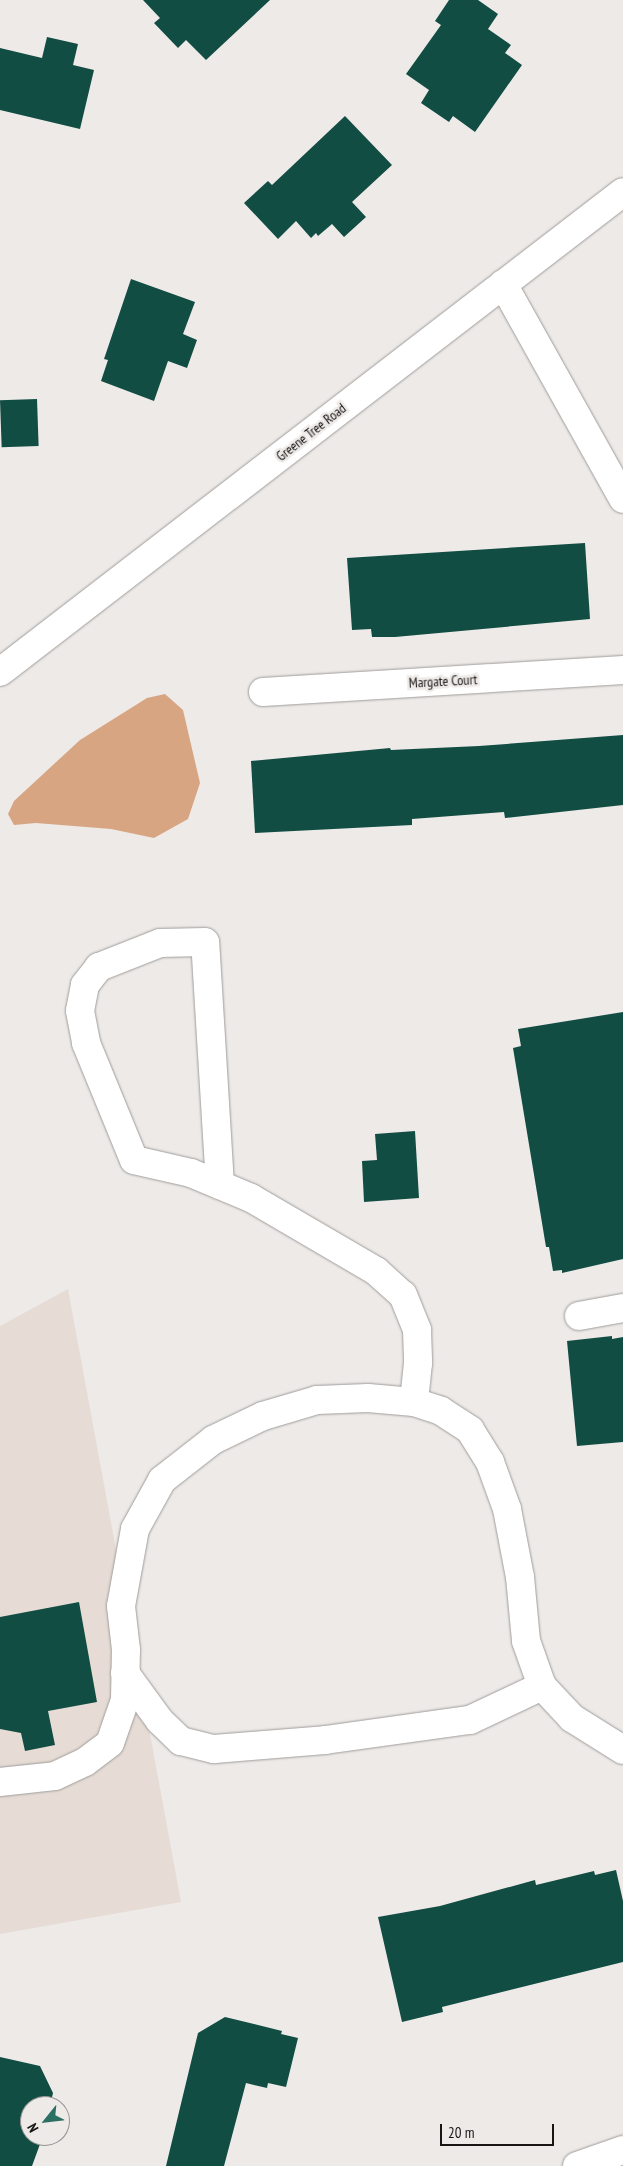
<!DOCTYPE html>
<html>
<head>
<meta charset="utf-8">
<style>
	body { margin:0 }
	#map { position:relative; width:623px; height:2166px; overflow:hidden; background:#edeae8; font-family:"PT Sans Narrow",sans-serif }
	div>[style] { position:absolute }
	.built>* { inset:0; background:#e6dcd5 }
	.water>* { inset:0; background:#d7a582 }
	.building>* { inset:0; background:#124d43; transform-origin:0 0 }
	.roads { filter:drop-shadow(0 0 1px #9f9c9a) drop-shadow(0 0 1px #9f9c9a) }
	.minor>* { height:28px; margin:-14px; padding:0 14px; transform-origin:14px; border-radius:14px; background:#fff }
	span { translate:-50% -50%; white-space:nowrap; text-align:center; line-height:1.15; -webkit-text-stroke:5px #edeae8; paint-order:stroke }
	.street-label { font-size:14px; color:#171615 }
	.north { position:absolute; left:20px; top:2096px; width:50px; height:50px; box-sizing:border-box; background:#edeae8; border:1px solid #979594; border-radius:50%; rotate:241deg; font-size:14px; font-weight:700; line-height:20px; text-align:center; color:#171615 }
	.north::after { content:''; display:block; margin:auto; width:18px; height:22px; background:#2b7063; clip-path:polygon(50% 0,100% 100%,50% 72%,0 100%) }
	.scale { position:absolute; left:440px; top:2124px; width:114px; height:22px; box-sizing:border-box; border:2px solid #171615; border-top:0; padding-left:6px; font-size:15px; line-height:18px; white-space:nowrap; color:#171615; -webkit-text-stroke:4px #edeae8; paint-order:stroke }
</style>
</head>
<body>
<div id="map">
	<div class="built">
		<div style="clip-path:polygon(68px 1289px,181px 1902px,0 1934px,0 1326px)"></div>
	</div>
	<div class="water">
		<div style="clip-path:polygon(165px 694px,183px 710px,200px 783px,188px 819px,154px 838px,111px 829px,36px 823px,14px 825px,8px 814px,14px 801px,80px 740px,147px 698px)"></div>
	</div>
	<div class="building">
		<div style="clip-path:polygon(143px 0,270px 0,206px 60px,186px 40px,178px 48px,154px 23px,160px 18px)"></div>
		<div style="clip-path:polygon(449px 0,478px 0,498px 14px,488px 29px,511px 45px,505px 53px,522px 65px,475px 132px,453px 116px,449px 122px,421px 103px,429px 90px,406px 74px,441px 25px,435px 21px)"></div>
		<div style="clip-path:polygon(47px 37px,78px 44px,73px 65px,94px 70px,80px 129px,0 110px,0 48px,42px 58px)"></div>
		<div style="clip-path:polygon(345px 116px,392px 165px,352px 202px,366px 217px,344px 237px,332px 224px,318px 236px,316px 233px,311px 238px,296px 221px,278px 239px,244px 203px,268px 181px,272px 185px)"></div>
		<div style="clip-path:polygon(131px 279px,195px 302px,183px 334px,197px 340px,187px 368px,168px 361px,154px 401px,101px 381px,108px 360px,104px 359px)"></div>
		<div style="left:37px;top:399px;width:47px;height:37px;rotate:88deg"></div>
		<div style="clip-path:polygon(585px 543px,590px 619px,395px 637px,372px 637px,371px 629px,352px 630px,347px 558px)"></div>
		<div style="clip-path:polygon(623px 735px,623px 805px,505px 818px,504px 812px,412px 819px,412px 825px,255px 833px,251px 761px,390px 748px,391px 750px,479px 746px)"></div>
		<div style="clip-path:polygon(623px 1012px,623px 1259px,562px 1273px,562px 1270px,553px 1271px,549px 1247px,546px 1247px,513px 1048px,521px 1046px,518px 1029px)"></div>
		<div style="clip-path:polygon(415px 1131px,419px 1198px,364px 1202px,362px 1161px,377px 1160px,375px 1134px)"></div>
		<div style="clip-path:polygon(612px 1336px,612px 1339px,623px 1337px,623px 1442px,577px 1446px,567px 1341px)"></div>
		<div style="clip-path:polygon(79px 1602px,97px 1702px,48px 1711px,55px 1745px,25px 1751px,21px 1733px,0 1729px,0 1617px)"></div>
		<div style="clip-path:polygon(616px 1870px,623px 1901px,623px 1962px,442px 2007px,443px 2012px,402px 2022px,378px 1917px,440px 1906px,535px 1880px,536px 1885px,594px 1871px,595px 1875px)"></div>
		<div style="clip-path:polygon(225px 2017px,282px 2031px,281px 2034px,298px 2038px,286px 2087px,268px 2083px,267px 2088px,246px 2083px,224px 2166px,166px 2166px,198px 2033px)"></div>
		<div style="clip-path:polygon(0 2057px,40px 2066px,53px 2093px,50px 2106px,30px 2106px,30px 2136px,43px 2136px,32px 2166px,0 2166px)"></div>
	</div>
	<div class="roads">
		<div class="minor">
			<div style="left:503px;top:284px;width:246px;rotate:60.8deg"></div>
			<div style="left:0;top:672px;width:786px;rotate:-37.61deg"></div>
			<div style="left:263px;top:692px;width:361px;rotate:-3.5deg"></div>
			<div style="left:220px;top:1185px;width:243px;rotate:-93.5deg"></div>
			<div style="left:205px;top:942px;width:45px;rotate:178.7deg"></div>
			<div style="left:160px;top:943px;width:66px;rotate:158.5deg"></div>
			<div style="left:99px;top:967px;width:23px;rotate:128deg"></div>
			<div style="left:85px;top:985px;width:26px;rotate:101deg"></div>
			<div style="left:80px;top:1011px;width:33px;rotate:79deg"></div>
			<div style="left:86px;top:1043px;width:126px;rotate:67.7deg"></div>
			<div style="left:134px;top:1160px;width:58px;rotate:12.8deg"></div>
			<div style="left:191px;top:1173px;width:65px;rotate:22.6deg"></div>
			<div style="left:251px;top:1198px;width:145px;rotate:30.3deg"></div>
			<div style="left:376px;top:1271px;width:36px;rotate:42deg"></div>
			<div style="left:403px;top:1295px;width:38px;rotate:68deg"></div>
			<div style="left:417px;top:1330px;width:33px;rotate:88deg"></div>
			<div style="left:418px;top:1363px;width:39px;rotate:96deg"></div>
			<div style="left:579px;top:1316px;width:45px;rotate:-10.3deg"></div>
			<div style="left:125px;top:1673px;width:59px;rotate:53.9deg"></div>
			<div style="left:160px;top:1721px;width:29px;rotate:44deg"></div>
			<div style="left:181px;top:1741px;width:34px;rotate:14deg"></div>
			<div style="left:214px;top:1749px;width:111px;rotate:-4.6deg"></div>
			<div style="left:325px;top:1740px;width:146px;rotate:-7.9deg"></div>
			<div style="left:470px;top:1720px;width:80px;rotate:-25.3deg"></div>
			<div style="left:0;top:1782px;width:55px;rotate:-6.2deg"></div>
			<div style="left:55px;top:1776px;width:33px;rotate:-25deg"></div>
			<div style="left:85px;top:1762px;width:31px;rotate:-37deg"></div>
			<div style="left:110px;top:1743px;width:46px;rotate:-70.8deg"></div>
			<div style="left:125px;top:1700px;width:50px;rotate:-88.9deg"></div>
			<div style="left:126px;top:1650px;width:44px;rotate:-96.5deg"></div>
			<div style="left:121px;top:1606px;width:78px;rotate:-79.7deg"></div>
			<div style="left:135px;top:1529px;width:56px;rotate:-61.1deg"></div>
			<div style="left:162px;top:1480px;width:65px;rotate:-38.1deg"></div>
			<div style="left:213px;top:1440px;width:55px;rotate:-25.6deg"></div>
			<div style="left:263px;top:1416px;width:56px;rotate:-16.5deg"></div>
			<div style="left:317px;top:1400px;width:51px;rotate:-2.2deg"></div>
			<div style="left:368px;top:1398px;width:46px;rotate:5deg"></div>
			<div style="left:414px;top:1402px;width:28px;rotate:18deg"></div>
			<div style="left:441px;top:1411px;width:35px;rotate:33deg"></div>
			<div style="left:470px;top:1430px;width:38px;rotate:58deg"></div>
			<div style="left:490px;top:1462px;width:50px;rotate:70.1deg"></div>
			<div style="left:507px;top:1509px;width:69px;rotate:79.2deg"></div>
			<div style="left:520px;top:1577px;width:64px;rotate:84.6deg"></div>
			<div style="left:526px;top:1641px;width:48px;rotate:70.4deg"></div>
			<div style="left:542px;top:1686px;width:44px;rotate:46.8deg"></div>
			<div style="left:572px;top:1718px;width:60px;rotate:32.1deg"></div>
			<div style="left:577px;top:2166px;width:49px;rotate:-19.2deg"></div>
		</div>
	</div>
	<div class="street-label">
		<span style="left:311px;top:432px;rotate:-38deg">Greene Tree Road</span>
		<span style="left:443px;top:681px;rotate:-3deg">Margate Court</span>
	</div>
	<div class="north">N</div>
	<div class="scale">20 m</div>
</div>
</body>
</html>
